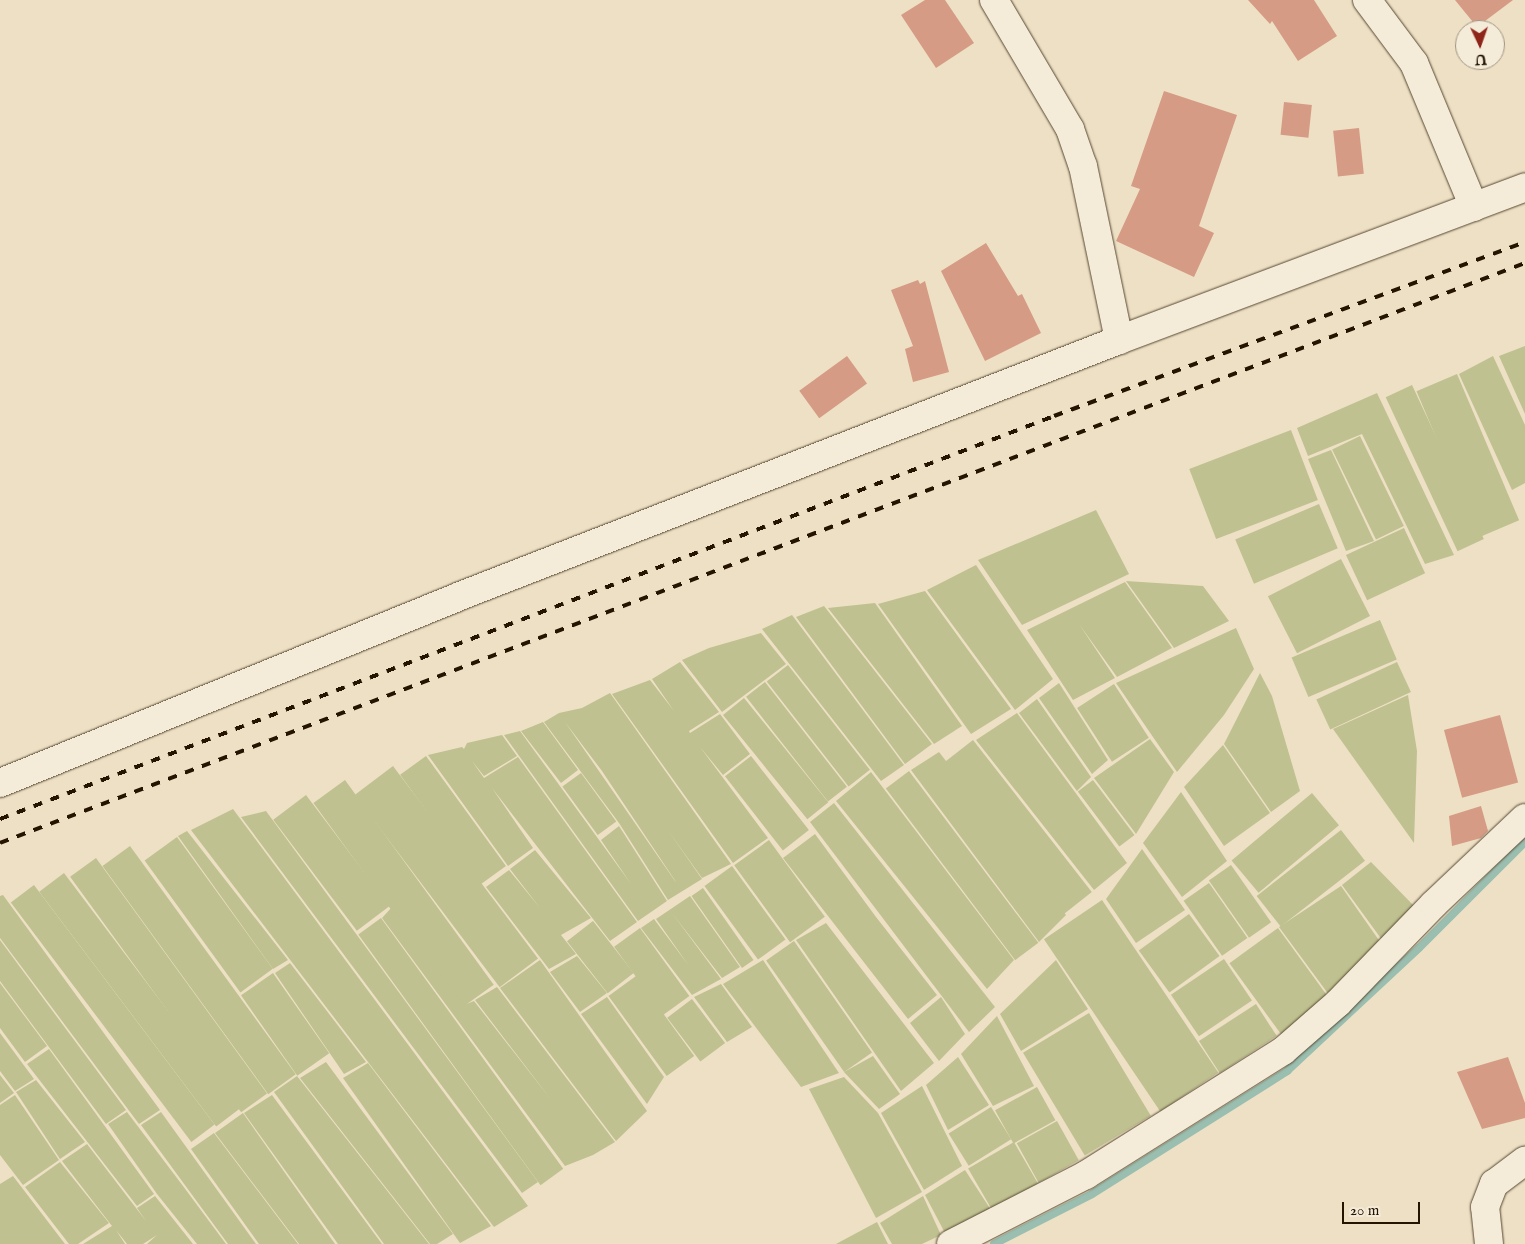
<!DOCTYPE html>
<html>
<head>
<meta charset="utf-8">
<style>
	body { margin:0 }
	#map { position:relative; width:1525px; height:1244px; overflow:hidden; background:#eee0c4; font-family:"IM FELL English",serif }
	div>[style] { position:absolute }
	.green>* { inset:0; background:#bfc190; transform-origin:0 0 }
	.stream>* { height:8px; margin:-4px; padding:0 4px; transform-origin:4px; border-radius:4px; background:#9abeaf }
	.building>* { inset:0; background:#d59b84; transform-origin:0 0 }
	.roads { filter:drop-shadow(0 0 1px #564731) drop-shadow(0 0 1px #564731) }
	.minor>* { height:28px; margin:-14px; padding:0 14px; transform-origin:14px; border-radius:14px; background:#f4ebd9 }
	.tertiary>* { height:28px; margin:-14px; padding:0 14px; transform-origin:14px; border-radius:14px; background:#f4ebd9 }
	.rail>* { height:4px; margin-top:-2px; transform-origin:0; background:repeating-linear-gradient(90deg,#241400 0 9px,transparent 0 18px) }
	span { translate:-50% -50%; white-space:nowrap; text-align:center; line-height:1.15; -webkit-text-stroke:4.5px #f4ebd9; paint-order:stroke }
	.north { position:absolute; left:1455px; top:20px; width:50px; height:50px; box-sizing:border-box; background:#f4ebd9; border:1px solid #a19582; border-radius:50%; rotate:177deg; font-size:14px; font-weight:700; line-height:20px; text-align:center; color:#241400 }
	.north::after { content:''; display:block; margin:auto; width:18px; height:22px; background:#8f2418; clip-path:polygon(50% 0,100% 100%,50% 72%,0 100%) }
	.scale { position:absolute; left:1342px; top:1202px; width:78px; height:22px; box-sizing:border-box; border:2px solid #241400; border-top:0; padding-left:6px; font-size:15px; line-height:18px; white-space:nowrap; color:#241400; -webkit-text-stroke:4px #f4ebd9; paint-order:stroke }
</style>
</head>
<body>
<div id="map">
	<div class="green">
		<div style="clip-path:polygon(1525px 346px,1525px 414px,1499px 356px)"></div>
		<div style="clip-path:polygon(1493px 356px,1525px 425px,1525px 483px,1512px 490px,1459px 374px)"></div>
		<div style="left:1457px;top:374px;width:159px;height:44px;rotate:67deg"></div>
		<div style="left:1412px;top:385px;width:170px;height:29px;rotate:65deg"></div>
		<div style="clip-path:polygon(1377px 393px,1454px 555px,1425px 564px,1362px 434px,1308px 456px,1297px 428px)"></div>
		<div style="left:1291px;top:430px;width:75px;height:109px;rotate:69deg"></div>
		<div style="left:1360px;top:436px;width:100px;height:31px;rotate:64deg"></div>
		<div style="clip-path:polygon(1331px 450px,1374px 541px,1346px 551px,1308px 459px)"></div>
		<div style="left:1319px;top:504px;width:48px;height:91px;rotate:67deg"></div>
		<div style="clip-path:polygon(1096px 510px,1129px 574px,1022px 625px,978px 560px)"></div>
		<div style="left:1404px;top:528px;width:50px;height:64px;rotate:65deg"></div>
		<div style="left:1341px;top:559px;width:64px;height:82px;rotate:63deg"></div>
		<div style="clip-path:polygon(976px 565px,1053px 679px,1015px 710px,927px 590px)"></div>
		<div style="clip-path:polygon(1126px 581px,1203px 586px,1229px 621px,1174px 648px)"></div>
		<div style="clip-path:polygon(1125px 582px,1172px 648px,1117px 677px,1079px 624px,1115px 678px,1073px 700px,1027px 630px)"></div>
		<div style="clip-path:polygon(925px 591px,1011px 709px,971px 734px,878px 604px)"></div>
		<div style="clip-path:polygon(875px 603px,962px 726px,934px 744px,828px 608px)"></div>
		<div style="clip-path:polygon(824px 606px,932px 744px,905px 764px,796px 617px)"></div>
		<div style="clip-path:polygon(792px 615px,904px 765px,881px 781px,762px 629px)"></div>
		<div style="left:1380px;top:620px;width:43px;height:96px;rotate:67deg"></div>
		<div style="clip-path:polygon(1236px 628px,1254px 669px,1224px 715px,1177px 772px,1116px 683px)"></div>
		<div style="clip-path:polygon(761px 633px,786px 664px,722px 712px,682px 660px,709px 648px)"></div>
		<div style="clip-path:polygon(680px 662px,719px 712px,689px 731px,690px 733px,720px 714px,750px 754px,723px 775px,700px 747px,768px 838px,733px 863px,612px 694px,650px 680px,674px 711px,652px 679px)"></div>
		<div style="left:1397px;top:662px;width:33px;height:89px;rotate:65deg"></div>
		<div style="left:788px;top:665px;width:133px;height:27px;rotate:52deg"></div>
		<div style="clip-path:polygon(1260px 673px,1272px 696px,1300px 791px,1271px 812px,1224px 744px)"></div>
		<div style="left:765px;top:682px;width:133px;height:24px;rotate:52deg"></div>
		<div style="clip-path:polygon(1059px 683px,1108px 760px,1092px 774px,1039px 698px)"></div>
		<div style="left:1114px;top:684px;width:64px;height:44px;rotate:57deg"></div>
		<div style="clip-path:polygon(evenodd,610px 693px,731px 864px,702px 878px,667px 829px,702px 879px,668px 900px,619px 823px,544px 722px,559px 713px,582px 708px,610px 693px,565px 722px,602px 771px,676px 882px,675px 881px,565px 722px)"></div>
		<div style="clip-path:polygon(1408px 695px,1417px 751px,1414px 843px,1333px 729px)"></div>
		<div style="left:744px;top:698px;width:134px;height:27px;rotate:51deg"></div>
		<div style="clip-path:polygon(1037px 699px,1091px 777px,1077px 791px,1019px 713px)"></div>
		<div style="clip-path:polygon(1017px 713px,1127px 863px,1094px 890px,976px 740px)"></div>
		<div style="clip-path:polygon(543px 722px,578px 770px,561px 783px,521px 731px)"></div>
		<div style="clip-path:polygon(520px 731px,631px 884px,601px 840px,619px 826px,667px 901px,638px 921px,504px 735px)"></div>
		<div style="clip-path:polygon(502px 735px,517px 756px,484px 776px,472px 761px,484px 778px,518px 757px,637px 922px,610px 941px,492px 788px,533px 848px,508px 866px,428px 755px,462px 747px,464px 749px,467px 743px)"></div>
		<div style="clip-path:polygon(1150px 739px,1174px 772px,1136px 834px,1094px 778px)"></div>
		<div style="left:973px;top:740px;width:193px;height:35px;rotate:52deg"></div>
		<div style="clip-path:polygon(1223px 745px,1270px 813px,1224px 846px,1184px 787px)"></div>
		<div style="clip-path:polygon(939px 752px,1066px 915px,1039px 942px,911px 770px)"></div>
		<div style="left:426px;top:756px;width:136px;height:32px;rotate:54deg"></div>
		<div style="left:751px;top:756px;width:94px;height:33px;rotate:52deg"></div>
		<div style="left:393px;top:766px;width:241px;height:48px;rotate:53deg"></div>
		<div style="left:909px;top:771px;width:215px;height:29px;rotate:53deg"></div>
		<div style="clip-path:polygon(871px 772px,1014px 960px,987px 989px,836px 801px)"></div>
		<div style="left:581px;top:773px;width:60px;height:23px;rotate:54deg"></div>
		<div style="left:345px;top:780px;width:253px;height:39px;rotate:54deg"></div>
		<div style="left:1093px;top:780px;width:69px;height:19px;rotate:53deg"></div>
		<div style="clip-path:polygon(1181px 792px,1227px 861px,1182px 897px,1143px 843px)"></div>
		<div style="left:1312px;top:793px;width:42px;height:105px;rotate:50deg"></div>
		<div style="left:306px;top:795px;width:139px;height:41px;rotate:53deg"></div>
		<div style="clip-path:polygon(834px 803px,995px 1007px,969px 1032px,810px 822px)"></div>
		<div style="clip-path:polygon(233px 809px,528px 1206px,494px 1227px,191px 830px)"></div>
		<div style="clip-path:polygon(266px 811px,538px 1182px,522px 1193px,241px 817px)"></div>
		<div style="left:1341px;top:830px;width:39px;height:107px;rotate:52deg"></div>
		<div style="clip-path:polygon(187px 831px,288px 960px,273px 969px,178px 836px)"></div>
		<div style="clip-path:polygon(815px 834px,876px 917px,937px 995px,908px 1019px,783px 858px)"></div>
		<div style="left:177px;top:837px;width:163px;height:40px;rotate:54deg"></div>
		<div style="left:769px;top:840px;width:95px;height:43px;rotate:54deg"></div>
		<div style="left:130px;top:846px;width:282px;height:34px;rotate:54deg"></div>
		<div style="clip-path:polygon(1142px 849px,1185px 910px,1136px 943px,1106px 899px)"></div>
		<div style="clip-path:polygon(535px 850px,591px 918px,561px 935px,576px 954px,549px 969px,486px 887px,509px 870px,540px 908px,510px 869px)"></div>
		<div style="left:96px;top:858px;width:291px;height:32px;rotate:54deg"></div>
		<div style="clip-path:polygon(1371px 862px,1417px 909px,1385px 944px,1342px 885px)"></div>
		<div style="left:1231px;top:865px;width:70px;height:27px;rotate:55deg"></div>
		<div style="left:732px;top:866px;width:91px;height:34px;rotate:54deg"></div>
		<div style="left:64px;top:873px;width:294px;height:31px;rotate:53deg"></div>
		<div style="left:1209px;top:883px;width:67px;height:31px;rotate:55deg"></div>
		<div style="left:34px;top:885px;width:300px;height:29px;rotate:53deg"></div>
		<div style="clip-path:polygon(1341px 886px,1383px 946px,1332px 999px,1279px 927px)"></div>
		<div style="left:703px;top:888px;width:88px;height:14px;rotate:55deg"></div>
		<div style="clip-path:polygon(3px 895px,160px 1110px,139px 1124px,0 938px,0 896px)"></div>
		<div style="clip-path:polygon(690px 896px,740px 967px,722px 978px,672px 913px,721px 979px,692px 995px,641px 928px,654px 919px,689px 966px,656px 919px)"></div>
		<div style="left:1102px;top:900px;width:208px;height:70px;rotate:56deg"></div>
		<div style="clip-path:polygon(392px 907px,464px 1005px,474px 1001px,552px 1101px,475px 1000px,497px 987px,615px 1142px,593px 1155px,565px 1166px,382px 918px)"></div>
		<div style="left:1189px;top:914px;width:52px;height:62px;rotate:54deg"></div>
		<div style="left:381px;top:918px;width:310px;height:28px;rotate:54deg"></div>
		<div style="left:593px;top:921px;width:66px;height:33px;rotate:52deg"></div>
		<div style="clip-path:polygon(826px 923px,934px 1063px,901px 1091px,796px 940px)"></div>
		<div style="left:640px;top:928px;width:84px;height:32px;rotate:54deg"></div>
		<div style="left:1278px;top:928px;width:89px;height:60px;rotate:54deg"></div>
		<div style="clip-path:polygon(0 940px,126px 1110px,106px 1124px,0 981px)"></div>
		<div style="left:794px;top:941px;width:136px;height:34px;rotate:55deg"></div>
		<div style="clip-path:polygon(577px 956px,607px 993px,580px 1012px,550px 972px)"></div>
		<div style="left:1224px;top:959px;width:50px;height:64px;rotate:56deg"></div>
		<div style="clip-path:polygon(540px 960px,647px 1111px,616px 1141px,500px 988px)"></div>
		<div style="clip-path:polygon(763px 960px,839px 1073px,801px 1087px,723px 984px)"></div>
		<div style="clip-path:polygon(1056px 960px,1088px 1009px,1021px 1051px,1000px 1014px)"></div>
		<div style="clip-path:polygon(290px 963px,366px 1062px,344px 1074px,275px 973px)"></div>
		<div style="left:273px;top:973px;width:98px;height:39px;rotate:55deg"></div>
		<div style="left:636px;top:976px;width:99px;height:34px;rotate:54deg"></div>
		<div style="clip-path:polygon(0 983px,47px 1046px,25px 1062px,0 1028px)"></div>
		<div style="clip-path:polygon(721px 984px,752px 1027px,727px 1042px,694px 997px)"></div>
		<div style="clip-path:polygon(607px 997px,664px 1077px,647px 1104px,581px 1014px)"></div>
		<div style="clip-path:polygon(941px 997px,965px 1034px,939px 1061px,910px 1023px)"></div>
		<div style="left:692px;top:999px;width:55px;height:31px;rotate:53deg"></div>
		<div style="left:1256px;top:1004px;width:38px;height:68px;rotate:57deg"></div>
		<div style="left:1089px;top:1013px;width:120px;height:77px;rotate:59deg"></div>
		<div style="clip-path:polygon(997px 1016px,1034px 1086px,993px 1106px,961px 1054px)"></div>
		<div style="clip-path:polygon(0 1033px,34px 1079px,15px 1091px,0 1071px)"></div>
		<div style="clip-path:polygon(49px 1049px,154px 1194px,137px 1206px,27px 1064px)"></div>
		<div style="clip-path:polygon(873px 1056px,900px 1094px,879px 1109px,844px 1072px)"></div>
		<div style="clip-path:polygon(958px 1057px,989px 1105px,948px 1130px,926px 1085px)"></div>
		<div style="clip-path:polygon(326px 1062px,453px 1234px,437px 1244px,430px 1244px,300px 1078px)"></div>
		<div style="clip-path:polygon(368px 1063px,491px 1226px,460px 1243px,343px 1078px)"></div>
		<div style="clip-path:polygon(0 1075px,14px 1093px,0 1103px)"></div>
		<div style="clip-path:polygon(297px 1076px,429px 1244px,384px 1244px,274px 1092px)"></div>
		<div style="clip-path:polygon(844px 1077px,878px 1113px,922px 1192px,876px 1218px,809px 1089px)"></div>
		<div style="clip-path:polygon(36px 1080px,85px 1142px,60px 1159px,16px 1092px)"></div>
		<div style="clip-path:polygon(922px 1086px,962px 1166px,924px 1190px,881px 1113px)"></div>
		<div style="left:1037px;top:1087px;width:38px;height:48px;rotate:61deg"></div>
		<div style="clip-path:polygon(15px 1095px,59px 1160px,23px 1185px,0 1155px,0 1105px)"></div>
		<div style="clip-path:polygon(272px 1095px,382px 1244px,338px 1244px,244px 1113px)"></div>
		<div style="left:991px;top:1107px;width:38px;height:50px;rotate:58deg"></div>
		<div style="clip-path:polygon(127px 1112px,183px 1186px,226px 1244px,197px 1244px,157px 1194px,108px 1124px)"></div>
		<div style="clip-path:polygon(161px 1112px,256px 1244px,228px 1244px,141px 1125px)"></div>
		<div style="clip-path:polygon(243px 1113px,335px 1244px,299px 1244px,215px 1133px)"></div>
		<div style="left:1057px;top:1121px;width:45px;height:46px;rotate:61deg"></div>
		<div style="clip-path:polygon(214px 1133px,298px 1244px,259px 1244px,191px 1149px)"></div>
		<div style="left:1014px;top:1142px;width:48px;height:53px;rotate:60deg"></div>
		<div style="clip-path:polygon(87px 1144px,146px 1221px,137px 1208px,155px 1196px,193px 1244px,147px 1244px,157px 1235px,143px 1244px,127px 1244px,116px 1230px,125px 1244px,83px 1244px,112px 1226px,62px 1161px)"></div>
		<div style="clip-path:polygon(60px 1162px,109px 1223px,78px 1244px,69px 1244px,25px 1187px)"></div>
		<div style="clip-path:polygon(965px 1170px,991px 1210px,945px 1233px,925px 1195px)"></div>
		<div style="clip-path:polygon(13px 1176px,65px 1244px,0 1244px,0 1184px)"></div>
		<div style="clip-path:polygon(923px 1196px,941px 1235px,922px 1244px,892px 1244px,880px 1223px)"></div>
		<div style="clip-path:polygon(877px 1222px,888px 1244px,836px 1244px)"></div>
	</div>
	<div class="stream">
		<div style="left:994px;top:1244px;width:110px;rotate:-27deg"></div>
		<div style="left:1092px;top:1194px;width:231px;rotate:-32.2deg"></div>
		<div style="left:1287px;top:1071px;width:180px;rotate:-43deg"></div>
		<div style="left:1419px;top:948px;width:150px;rotate:-45deg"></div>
	</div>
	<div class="building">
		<div style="clip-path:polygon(925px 0,945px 0,974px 43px,936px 68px,901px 15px)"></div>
		<div style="clip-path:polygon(1248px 0,1314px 0,1337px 36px,1298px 61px,1272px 21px,1270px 24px)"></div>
		<div style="clip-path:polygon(1455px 0,1513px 0,1477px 27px)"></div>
		<div style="clip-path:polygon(1164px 91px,1237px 115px,1199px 226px,1214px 233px,1194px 277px,1116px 241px,1140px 189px,1131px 186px)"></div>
		<div style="left:1284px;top:102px;width:28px;height:33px;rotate:6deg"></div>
		<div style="left:1359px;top:128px;width:46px;height:26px;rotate:84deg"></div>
		<div style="clip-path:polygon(986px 243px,1018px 296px,1022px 294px,1041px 333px,985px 361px,941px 271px)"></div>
		<div style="clip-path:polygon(918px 280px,920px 284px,925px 281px,949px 372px,913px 382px,905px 349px,913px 346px,891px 290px)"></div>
		<div style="left:847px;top:356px;width:34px;height:59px;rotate:54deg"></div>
		<div style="left:1500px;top:715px;width:70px;height:58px;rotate:75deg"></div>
		<div style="clip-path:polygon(1481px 806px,1488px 831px,1481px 838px,1452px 846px,1449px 816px)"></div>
		<div style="clip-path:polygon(1508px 1057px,1525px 1103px,1525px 1118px,1482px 1129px,1457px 1072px)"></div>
	</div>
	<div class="roads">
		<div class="minor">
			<div style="left:994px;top:0;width:150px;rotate:59.5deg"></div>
			<div style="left:1070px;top:129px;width:39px;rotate:71deg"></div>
			<div style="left:1083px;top:166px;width:178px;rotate:78.3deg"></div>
			<div style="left:1367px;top:0;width:79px;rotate:53.3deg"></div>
			<div style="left:1414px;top:63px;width:156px;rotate:67.4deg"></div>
		</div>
		<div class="tertiary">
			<div style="left:0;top:783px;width:497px;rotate:-22.1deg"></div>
			<div style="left:460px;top:596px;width:707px;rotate:-21.23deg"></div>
			<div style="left:1119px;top:340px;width:434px;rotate:-20.6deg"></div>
			<div style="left:951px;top:1244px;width:152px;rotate:-27.1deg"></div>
			<div style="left:1086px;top:1175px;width:233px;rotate:-32.2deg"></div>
			<div style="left:1283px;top:1051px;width:73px;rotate:-41.1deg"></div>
			<div style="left:1338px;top:1003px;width:138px;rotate:-45.9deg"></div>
			<div style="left:1434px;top:904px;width:125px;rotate:-43.4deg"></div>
			<div style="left:1489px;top:1244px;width:37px;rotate:-96deg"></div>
			<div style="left:1485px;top:1207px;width:25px;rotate:-69deg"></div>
			<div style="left:1494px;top:1184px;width:39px;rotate:-37deg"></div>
		</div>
	</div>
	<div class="rail">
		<div style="left:0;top:819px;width:1128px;rotate:-20.92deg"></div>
		<div style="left:1054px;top:416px;width:502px;rotate:-20.28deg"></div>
		<div style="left:0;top:843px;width:1632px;rotate:-20.82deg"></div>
	</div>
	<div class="north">U</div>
	<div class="scale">20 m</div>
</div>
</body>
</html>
